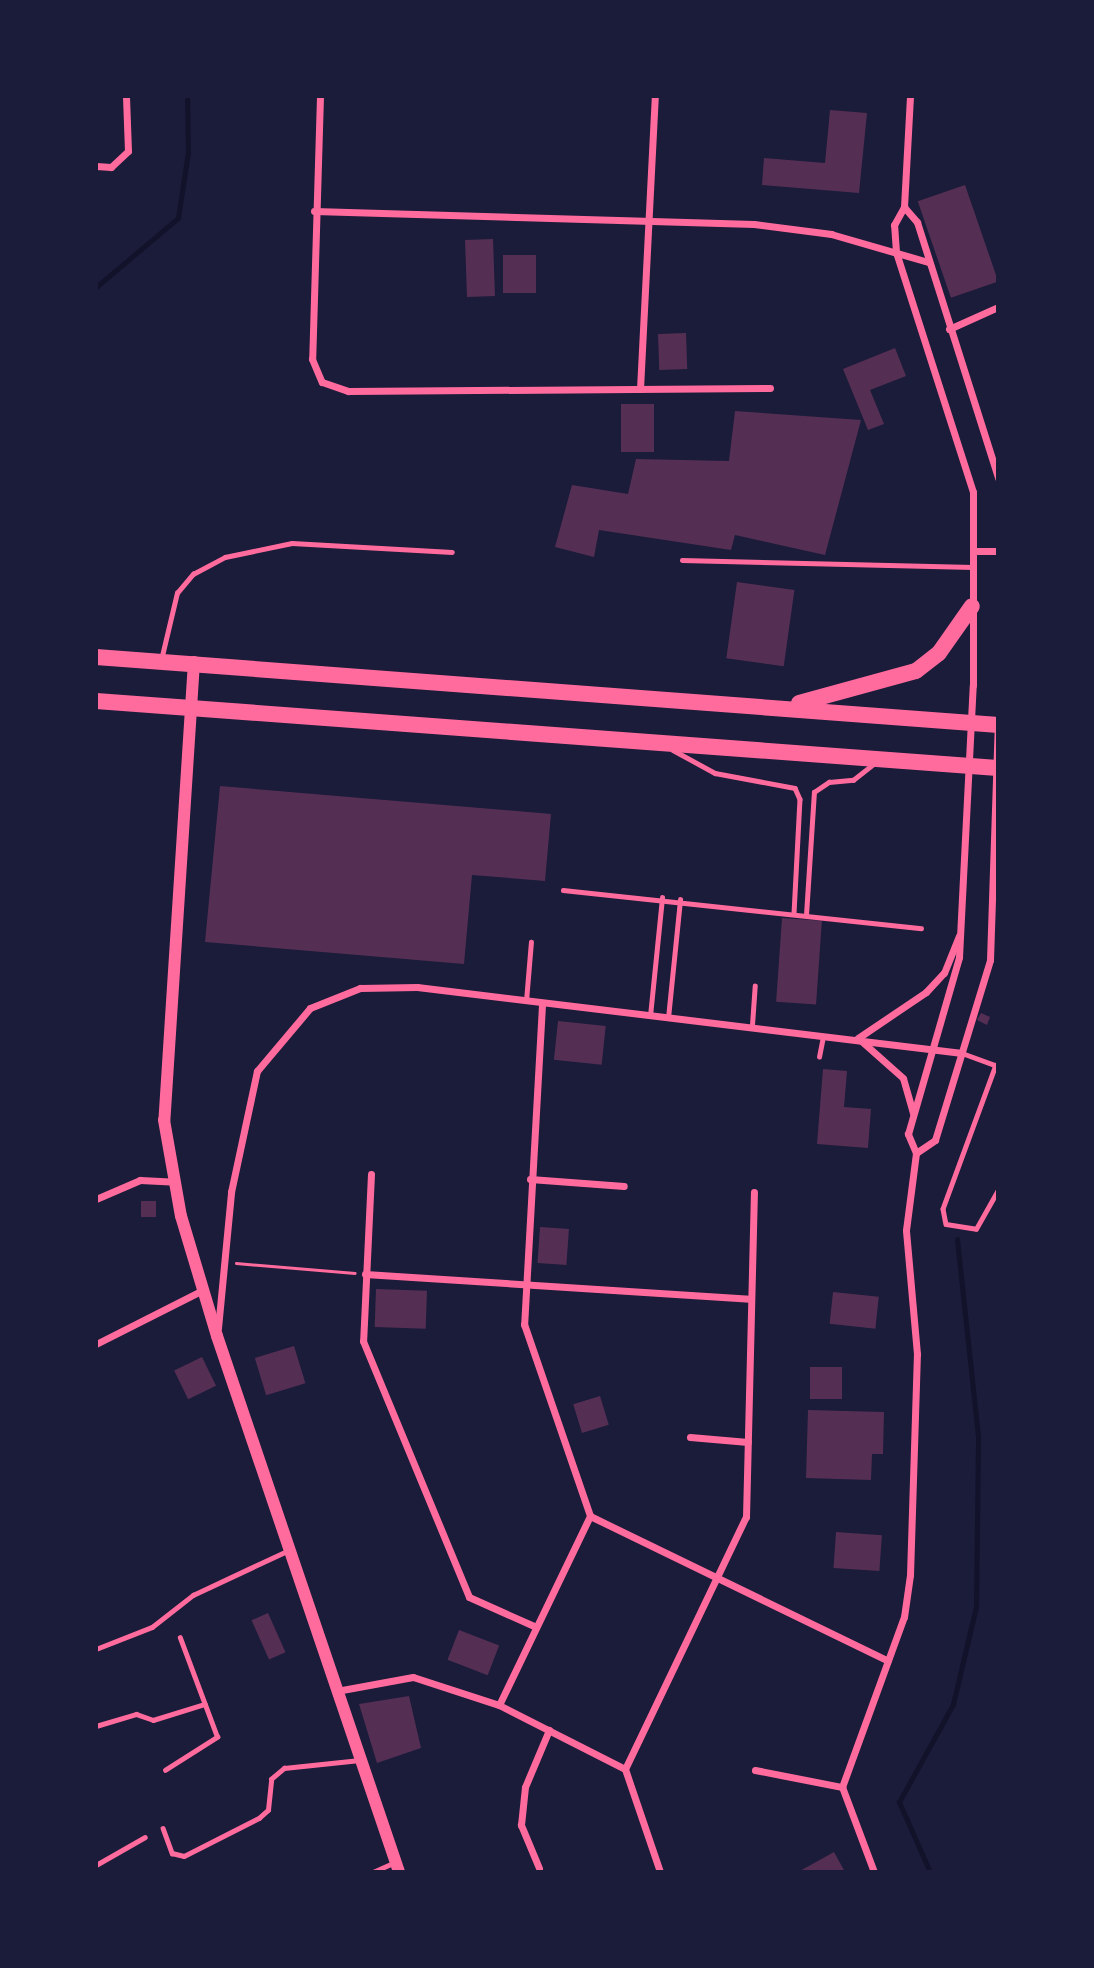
<!DOCTYPE html>
<html>
<head>
<meta charset="utf-8">
<style>
	body { margin:0 }
	#map { position:relative; width:1094px; height:1968px; overflow:hidden; background:#1b1b3a; font-family:Commissioner,sans-serif }
	div>[style] { position:absolute }
	.stream>* { height:5px; margin:-2.5px; padding:0 2.5px; transform-origin:2.5px; border-radius:2.5px; background:#12122b }
	.building>* { inset:0; background:#542f53; transform-origin:0 0 }
	.path>* { height:2.5px; margin:-1.25px; padding:0 1.25px; transform-origin:1.25px; border-radius:1.25px; background:#ff6b9d }
	.service>* { height:4.5px; margin:-2.25px; padding:0 2.25px; transform-origin:2.25px; border-radius:2.25px; background:#ff6b9d }
	.minor>* { height:7px; margin:-3.5px; padding:0 3.5px; transform-origin:3.5px; border-radius:3.5px; background:#ff6b9d }
	.secondary>* { height:12px; margin:-6px; padding:0 6px; transform-origin:6px; border-radius:6px; background:#ff6b9d }
	.motorway>* { height:16px; margin:-8px; padding:0 8px; transform-origin:8px; border-radius:8px; background:#ff6b9d }
	span { translate:-50% -50%; white-space:nowrap; text-align:center; line-height:1.15; -webkit-text-stroke:7px #1b1b3a; paint-order:stroke }
	.frame { position:absolute; inset:0; border:98px solid #1b1b3a; pointer-events:none }
</style>
</head>
<body>
<div id="map">
	<div class="stream">
		<div style="left:96px;top:287px;width:107px;rotate:-40.1deg"></div>
		<div style="left:178px;top:218px;width:67px;rotate:-81.4deg"></div>
		<div style="left:188px;top:152px;width:56px;rotate:-91deg"></div>
		<div style="left:930px;top:1872px;width:77px;rotate:-113.9deg"></div>
		<div style="left:899px;top:1802px;width:112px;rotate:-61.1deg"></div>
		<div style="left:953px;top:1704px;width:100px;rotate:-76.7deg"></div>
		<div style="left:976px;top:1607px;width:171px;rotate:-89.3deg"></div>
		<div style="left:978px;top:1436px;width:198px;rotate:-96.1deg"></div>
	</div>
	<div class="building">
		<div style="clip-path:polygon(830px 110px,867px 113px,859px 193px,762px 185px,764px 158px,825px 163px)"></div>
		<div style="left:965px;top:185px;width:102px;height:50px;rotate:71deg"></div>
		<div style="left:493px;top:239px;width:57px;height:28px;rotate:88deg"></div>
		<div style="left:503px;top:255px;width:33px;height:38px"></div>
		<div style="left:686px;top:333px;width:36px;height:28px;rotate:88deg"></div>
		<div style="clip-path:polygon(895px 348px,906px 376px,870px 390px,884px 424px,868px 430px,843px 369px)"></div>
		<div style="left:621px;top:404px;width:33px;height:48px"></div>
		<div style="clip-path:polygon(735px 411px,861px 420px,825px 555px,735px 535px,731px 550px,599px 530px,594px 557px,555px 547px,572px 485px,628px 494px,636px 459px,729px 461px)"></div>
		<div style="left:737px;top:582px;width:58px;height:77px;rotate:8deg"></div>
		<div style="clip-path:polygon(220px 786px,551px 814px,545px 881px,472px 875px,464px 964px,205px 942px)"></div>
		<div style="left:782px;top:918px;width:40px;height:84px;rotate:4deg"></div>
		<div style="clip-path:polygon(981px 1013px,990px 1017px,987px 1025px,977px 1020px)"></div>
		<div style="left:558px;top:1021px;width:48px;height:39px;rotate:6deg"></div>
		<div style="clip-path:polygon(823px 1069px,847px 1071px,844px 1107px,871px 1109px,868px 1148px,817px 1144px)"></div>
		<div style="left:141px;top:1201px;width:15px;height:16px"></div>
		<div style="left:540px;top:1227px;width:29px;height:36px;rotate:4deg"></div>
		<div style="left:376px;top:1289px;width:51px;height:38px;rotate:2deg"></div>
		<div style="left:833px;top:1292px;width:46px;height:32px;rotate:6deg"></div>
		<div style="left:294px;top:1346px;width:39px;height:41px;rotate:73deg"></div>
		<div style="left:202px;top:1357px;width:32px;height:31px;rotate:64deg"></div>
		<div style="left:810px;top:1367px;width:32px;height:32px"></div>
		<div style="left:600px;top:1396px;width:30px;height:28px;rotate:73deg"></div>
		<div style="clip-path:polygon(808px 1410px,884px 1412px,883px 1454px,872px 1454px,871px 1480px,806px 1478px)"></div>
		<div style="left:836px;top:1532px;width:46px;height:36px;rotate:4deg"></div>
		<div style="left:268px;top:1613px;width:43px;height:18px;rotate:66deg"></div>
		<div style="left:459px;top:1630px;width:43px;height:32px;rotate:21deg"></div>
		<div style="clip-path:polygon(409px 1696px,421px 1748px,377px 1763px,359px 1704px)"></div>
		<div style="clip-path:polygon(834px 1852px,845px 1872px,798px 1872px)"></div>
	</div>
	<div class="path">
		<div style="left:236px;top:1263px;width:119px;rotate:4.8deg"></div>
	</div>
	<div class="service">
		<div style="left:682px;top:560px;width:291px;rotate:1.4deg"></div>
		<div style="left:161px;top:660px;width:69px;rotate:-76.6deg"></div>
		<div style="left:177px;top:593px;width:25px;rotate:-50deg"></div>
		<div style="left:193px;top:574px;width:36px;rotate:-28deg"></div>
		<div style="left:225px;top:557px;width:68px;rotate:-11.8deg"></div>
		<div style="left:292px;top:543px;width:160px;rotate:3.2deg"></div>
		<div style="left:673px;top:750px;width:48px;rotate:28.7deg"></div>
		<div style="left:715px;top:773px;width:81px;rotate:10.6deg"></div>
		<div style="left:795px;top:788px;width:12px;rotate:66deg"></div>
		<div style="left:800px;top:799px;width:115px;rotate:93deg"></div>
		<div style="left:563px;top:890px;width:360px;rotate:6.1deg"></div>
		<div style="left:806px;top:915px;width:123px;rotate:-86.3deg"></div>
		<div style="left:814px;top:792px;width:18px;rotate:-34deg"></div>
		<div style="left:829px;top:782px;width:24px;rotate:-5deg"></div>
		<div style="left:853px;top:780px;width:28px;rotate:-38deg"></div>
		<div style="left:526px;top:1001px;width:59px;rotate:-85.2deg"></div>
		<div style="left:650px;top:1016px;width:119px;rotate:-84.2deg"></div>
		<div style="left:668px;top:1018px;width:119px;rotate:-84.2deg"></div>
		<div style="left:752px;top:1025px;width:39px;rotate:-86deg"></div>
		<div style="left:962px;top:1053px;width:37px;rotate:20deg"></div>
		<div style="left:819px;top:1057px;width:20px;rotate:-79deg"></div>
		<div style="left:996px;top:1065px;width:153px;rotate:110.2deg"></div>
		<div style="left:943px;top:1209px;width:15px;rotate:79deg"></div>
		<div style="left:946px;top:1224px;width:30px;rotate:9deg"></div>
		<div style="left:976px;top:1229px;width:45px;rotate:-60.6deg"></div>
		<div style="left:96px;top:1649px;width:60px;rotate:-21.4deg"></div>
		<div style="left:152px;top:1627px;width:52px;rotate:-38deg"></div>
		<div style="left:193px;top:1595px;width:104px;rotate:-25.1deg"></div>
		<div style="left:96px;top:1726px;width:42px;rotate:-16.7deg"></div>
		<div style="left:136px;top:1714px;width:18px;rotate:19deg"></div>
		<div style="left:153px;top:1720px;width:54px;rotate:-17.1deg"></div>
		<div style="left:165px;top:1770px;width:62px;rotate:-32.4deg"></div>
		<div style="left:217px;top:1737px;width:106px;rotate:-110.5deg"></div>
		<div style="left:163px;top:1828px;width:27px;rotate:70deg"></div>
		<div style="left:172px;top:1853px;width:12px;rotate:14deg"></div>
		<div style="left:184px;top:1856px;width:84px;rotate:-26.9deg"></div>
		<div style="left:259px;top:1818px;width:12px;rotate:-42deg"></div>
		<div style="left:268px;top:1810px;width:31px;rotate:-84deg"></div>
		<div style="left:271px;top:1779px;width:17px;rotate:-40deg"></div>
		<div style="left:284px;top:1768px;width:76px;rotate:-6deg"></div>
		<div style="left:96px;top:1865px;width:56px;rotate:-29.7deg"></div>
		<div style="left:373px;top:1872px;width:24px;rotate:-24deg"></div>
	</div>
	<div class="minor">
		<div style="left:320px;top:96px;width:263px;rotate:91.7deg"></div>
		<div style="left:312px;top:359px;width:25px;rotate:67deg"></div>
		<div style="left:322px;top:382px;width:28px;rotate:19deg"></div>
		<div style="left:348px;top:391px;width:422px;rotate:-0.4deg"></div>
		<div style="left:96px;top:166px;width:15px;rotate:4deg"></div>
		<div style="left:111px;top:167px;width:23px;rotate:-43deg"></div>
		<div style="left:128px;top:151px;width:55px;rotate:-92.1deg"></div>
		<div style="left:904px;top:207px;width:20px;rotate:49deg"></div>
		<div style="left:917px;top:222px;width:269px;rotate:72.4deg"></div>
		<div style="left:314px;top:211px;width:440px;rotate:1.7deg"></div>
		<div style="left:754px;top:224px;width:78px;rotate:7.4deg"></div>
		<div style="left:831px;top:234px;width:101px;rotate:16.1deg"></div>
		<div style="left:949px;top:329px;width:54px;rotate:-24.2deg"></div>
		<div style="left:640px;top:389px;width:293px;rotate:-87.1deg"></div>
		<div style="left:974px;top:551px;width:24px"></div>
		<div style="left:542px;top:1005px;width:320px;rotate:93.2deg"></div>
		<div style="left:524px;top:1324px;width:203px;rotate:71deg"></div>
		<div style="left:590px;top:1516px;width:331px;rotate:25.9deg"></div>
		<div style="left:913px;top:1113px;width:36px;rotate:-106deg"></div>
		<div style="left:903px;top:1078px;width:60px;rotate:-138.4deg"></div>
		<div style="left:858px;top:1038px;width:82px;rotate:-34.1deg"></div>
		<div style="left:926px;top:992px;width:26px;rotate:-47deg"></div>
		<div style="left:944px;top:973px;width:40px;rotate:-68deg"></div>
		<div style="left:916px;top:1153px;width:23px;rotate:-34deg"></div>
		<div style="left:935px;top:1140px;width:188px;rotate:-73deg"></div>
		<div style="left:990px;top:960px;width:236px;rotate:-88.1deg"></div>
		<div style="left:371px;top:1174px;width:167px;rotate:92.7deg"></div>
		<div style="left:363px;top:1341px;width:277px;rotate:67.5deg"></div>
		<div style="left:469px;top:1597px;width:73px;rotate:24.1deg"></div>
		<div style="left:530px;top:1179px;width:94px;rotate:4.3deg"></div>
		<div style="left:96px;top:1199px;width:48px;rotate:-23.4deg"></div>
		<div style="left:140px;top:1180px;width:35px;rotate:3deg"></div>
		<div style="left:365px;top:1274px;width:385px;rotate:3.7deg"></div>
		<div style="left:218px;top:1328px;width:137px;rotate:-84.5deg"></div>
		<div style="left:231px;top:1192px;width:124px;rotate:-77.9deg"></div>
		<div style="left:257px;top:1071px;width:82px;rotate:-49.9deg"></div>
		<div style="left:310px;top:1008px;width:54px;rotate:-21.8deg"></div>
		<div style="left:360px;top:988px;width:57px;rotate:-1deg"></div>
		<div style="left:417px;top:987px;width:549px;rotate:6.9deg"></div>
		<div style="left:96px;top:1344px;width:120px;rotate:-26.8deg"></div>
		<div style="left:690px;top:1437px;width:58px;rotate:4.9deg"></div>
		<div style="left:342px;top:1690px;width:72px;rotate:-10.4deg"></div>
		<div style="left:413px;top:1677px;width:90px;rotate:18deg"></div>
		<div style="left:499px;top:1705px;width:141px;rotate:26.9deg"></div>
		<div style="left:625px;top:1769px;width:109px;rotate:71.2deg"></div>
		<div style="left:499px;top:1705px;width:210px;rotate:-64.3deg"></div>
		<div style="left:625px;top:1769px;width:280px;rotate:-64.4deg"></div>
		<div style="left:746px;top:1517px;width:325px;rotate:-88.6deg"></div>
		<div style="left:755px;top:1770px;width:89px;rotate:11.1deg"></div>
		<div style="left:539px;top:1868px;width:47px;rotate:-112.7deg"></div>
		<div style="left:521px;top:1825px;width:38px;rotate:-84deg"></div>
		<div style="left:525px;top:1787px;width:62px;rotate:-67.2deg"></div>
		<div style="left:874px;top:1872px;width:91px;rotate:-110.6deg"></div>
		<div style="left:842px;top:1787px;width:181px;rotate:-70deg"></div>
		<div style="left:904px;top:1617px;width:42px;rotate:-81.9deg"></div>
		<div style="left:910px;top:1575px;width:221px;rotate:-88.2deg"></div>
		<div style="left:917px;top:1354px;width:124px;rotate:-95.1deg"></div>
		<div style="left:906px;top:1230px;width:78px;rotate:-82.6deg"></div>
		<div style="left:916px;top:1153px;width:21px;rotate:-113deg"></div>
		<div style="left:908px;top:1134px;width:184px;rotate:-73.9deg"></div>
		<div style="left:959px;top:957px;width:272px;rotate:-87.1deg"></div>
		<div style="left:973px;top:685px;width:193px;rotate:-90deg"></div>
		<div style="left:973px;top:492px;width:252px;rotate:-107.8deg"></div>
		<div style="left:896px;top:252px;width:27px;rotate:-94deg"></div>
		<div style="left:894px;top:225px;width:21px;rotate:-61deg"></div>
		<div style="left:904px;top:207px;width:111px;rotate:-86.9deg"></div>
	</div>
	<div class="secondary">
		<div style="left:194px;top:662px;width:459px;rotate:93.7deg"></div>
		<div style="left:164px;top:1120px;width:97px;rotate:80deg"></div>
		<div style="left:181px;top:1216px;width:125px;rotate:73.3deg"></div>
		<div style="left:217px;top:1336px;width:566px;rotate:71.24deg"></div>
	</div>
	<div class="motorway">
		<div style="left:96px;top:657px;width:905px;rotate:4.31deg"></div>
		<div style="left:96px;top:701px;width:904px;rotate:4.25deg"></div>
		<div style="left:799px;top:703px;width:121px;rotate:-15.3deg"></div>
		<div style="left:916px;top:671px;width:29px;rotate:-38deg"></div>
		<div style="left:939px;top:653px;width:57px;rotate:-54.9deg"></div>
	</div>
	<div class="frame"></div>
</div>
</body>
</html>
